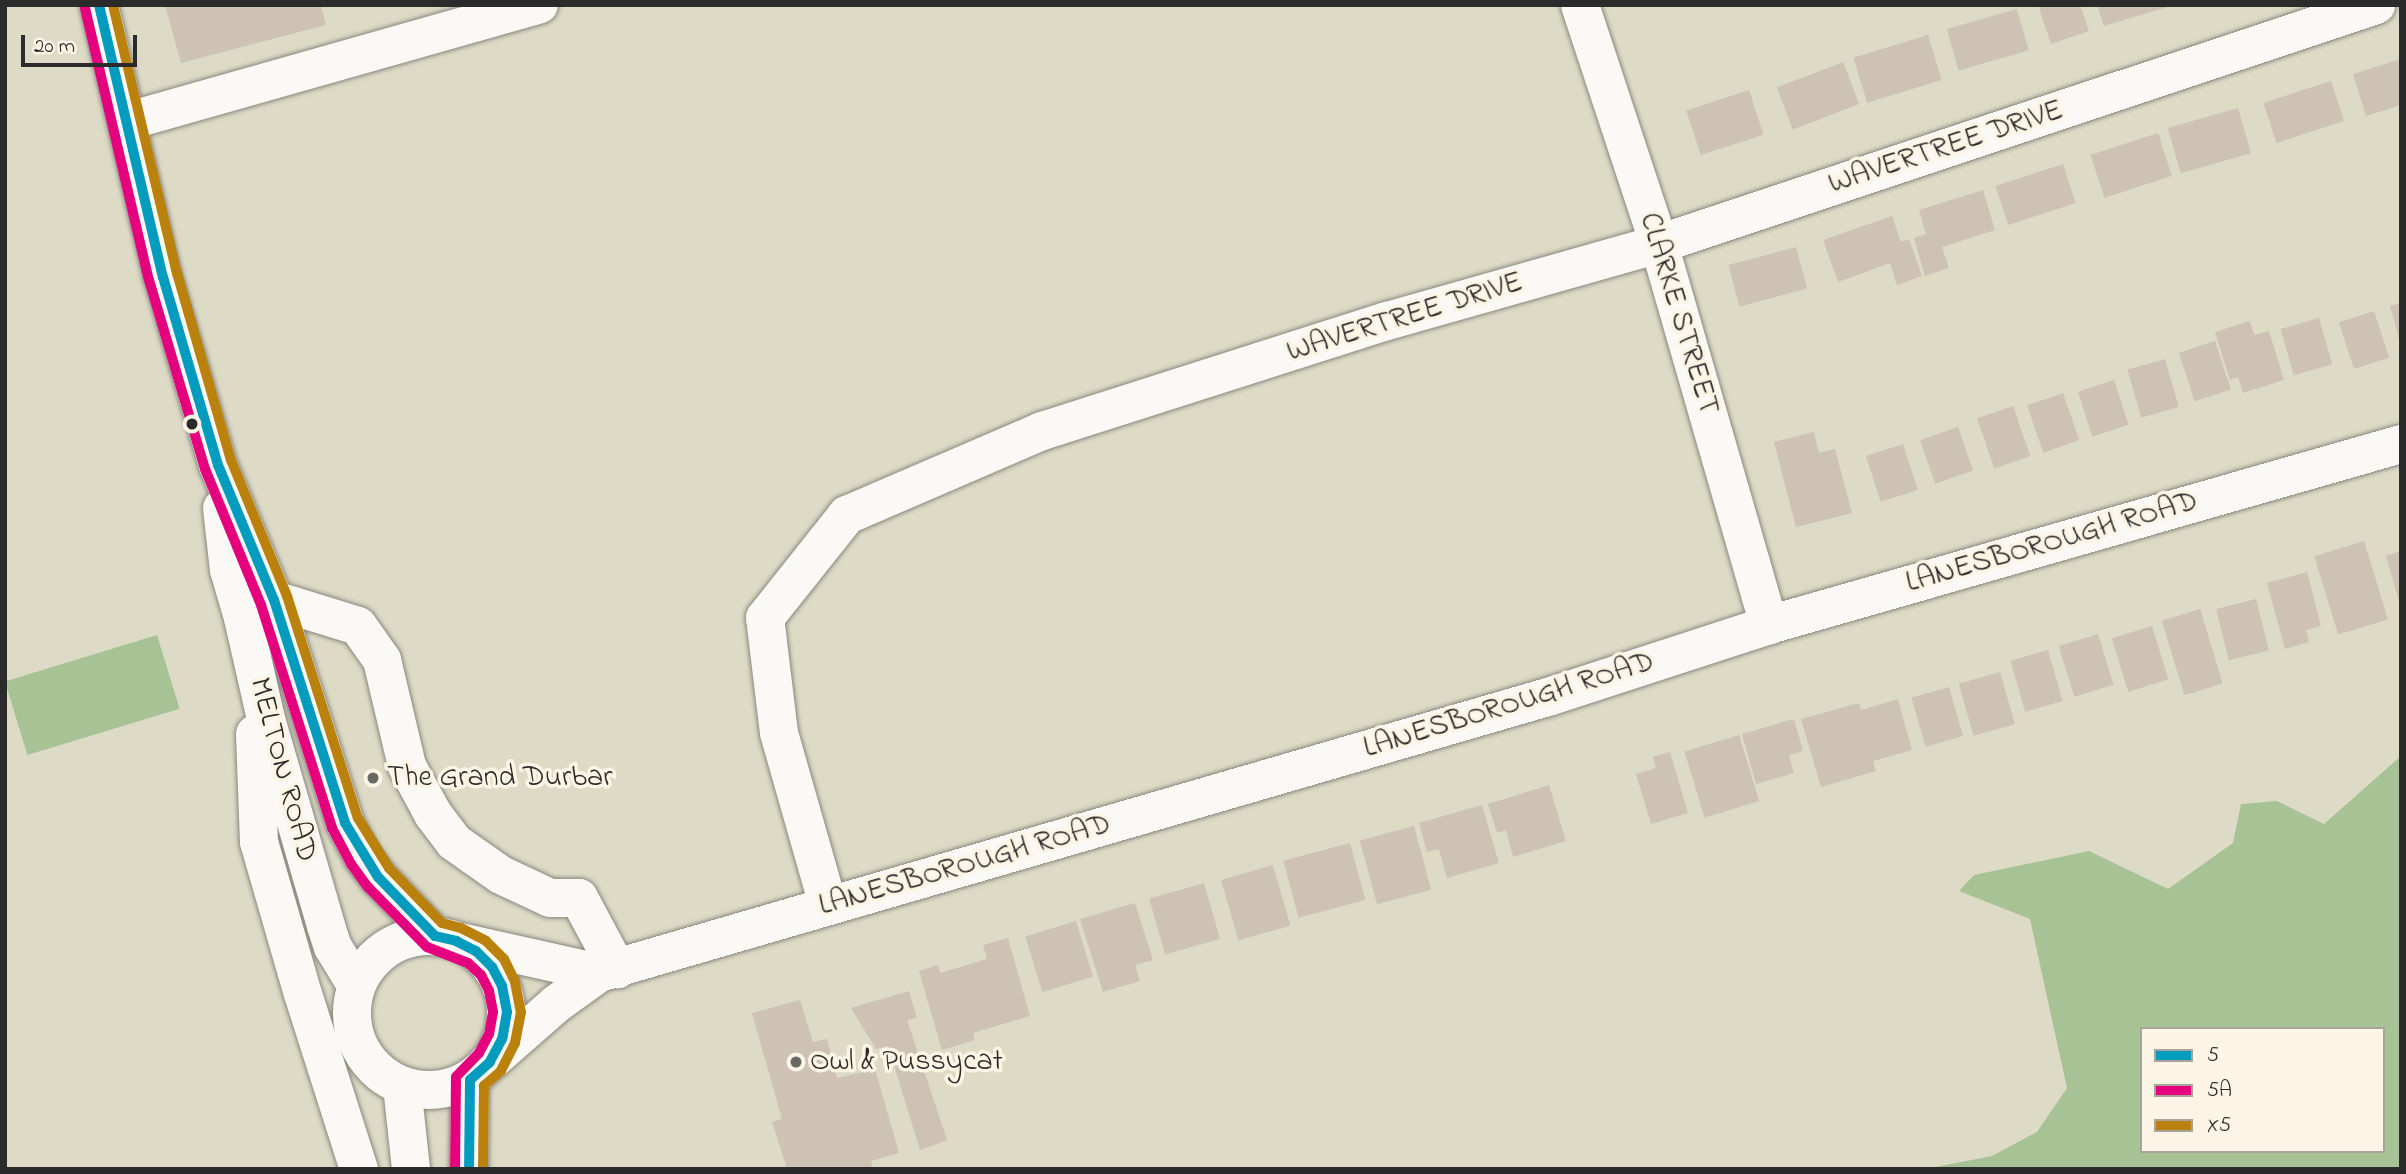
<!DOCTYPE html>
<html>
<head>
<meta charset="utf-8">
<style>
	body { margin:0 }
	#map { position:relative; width:2406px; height:1174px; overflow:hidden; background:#dddac6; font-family:"Indie Flower",sans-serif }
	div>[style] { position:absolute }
	.forest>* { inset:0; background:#a7c396; transform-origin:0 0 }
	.building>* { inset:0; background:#cdc2b4; transform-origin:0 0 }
	.roads { filter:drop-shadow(0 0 2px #89887e) drop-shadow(0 0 2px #89887e) }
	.street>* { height:38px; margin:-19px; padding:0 19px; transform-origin:19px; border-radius:19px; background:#faf9f6 }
	.primary>* { height:38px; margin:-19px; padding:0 19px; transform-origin:19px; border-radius:19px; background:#faf9f6 }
	.primary>.ring { margin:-19px; padding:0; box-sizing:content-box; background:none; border:38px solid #faf9f6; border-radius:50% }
	.bus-1>* { height:10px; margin:-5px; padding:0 5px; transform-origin:5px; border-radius:5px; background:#049cbe }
	.bus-2>* { height:10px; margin:-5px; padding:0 5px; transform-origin:5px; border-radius:5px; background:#e5007d }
	.bus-3>* { height:10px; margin:-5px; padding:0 5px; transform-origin:5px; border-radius:5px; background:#ba810d }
	.dots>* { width:19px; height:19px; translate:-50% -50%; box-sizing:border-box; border:4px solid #fcf5e5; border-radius:50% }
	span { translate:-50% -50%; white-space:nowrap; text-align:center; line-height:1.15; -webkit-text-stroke:7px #fcf5e5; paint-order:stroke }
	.street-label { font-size:30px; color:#2b2b2b }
	.poi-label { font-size:30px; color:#2b2b2b }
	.left { translate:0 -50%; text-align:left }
	.frame { position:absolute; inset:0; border:7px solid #2b2b2b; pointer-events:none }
	.legend { position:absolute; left:2140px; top:1027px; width:245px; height:126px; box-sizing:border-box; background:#fcf5e5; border:2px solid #a8a49b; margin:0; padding:9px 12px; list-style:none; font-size:21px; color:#2b2b2b }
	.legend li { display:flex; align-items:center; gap:14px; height:35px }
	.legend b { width:35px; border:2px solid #a8a49b }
	.scale { position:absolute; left:21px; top:35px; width:116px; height:32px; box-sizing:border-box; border:4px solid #2b2b2b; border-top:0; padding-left:9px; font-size:21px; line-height:24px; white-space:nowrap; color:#2b2b2b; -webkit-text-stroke:5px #fcf5e5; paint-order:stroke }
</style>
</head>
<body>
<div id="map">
	<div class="forest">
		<div style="left:157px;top:635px;width:77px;height:159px;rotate:73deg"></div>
		<div style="clip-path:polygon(evenodd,2401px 756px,2401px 1169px,1925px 1169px,1992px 1156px,2037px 1132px,2067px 1088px,2030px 919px,1959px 891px,1974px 875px,2089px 851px,2168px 889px,2233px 843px,2241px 804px,2277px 801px,2324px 824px,2401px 756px,2142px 1029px,2383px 1029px,2383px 1151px,2142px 1151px,2142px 1029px)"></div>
	</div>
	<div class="building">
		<div style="clip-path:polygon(165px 5px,321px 5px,326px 25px,181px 63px)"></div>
		<div style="clip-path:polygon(2038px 5px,2080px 5px,2089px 31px,2051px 44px)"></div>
		<div style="clip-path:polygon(2097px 5px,2171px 5px,2171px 6px,2104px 26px)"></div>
		<div style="left:2017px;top:9px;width:43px;height:73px;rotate:74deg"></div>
		<div style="left:1928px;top:35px;width:47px;height:78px;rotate:73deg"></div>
		<div style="clip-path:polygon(2401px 59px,2401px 105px,2366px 116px,2353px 74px)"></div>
		<div style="left:1843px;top:62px;width:45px;height:71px;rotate:69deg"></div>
		<div style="left:2331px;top:81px;width:42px;height:71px;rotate:72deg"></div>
		<div style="left:1749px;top:90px;width:47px;height:66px;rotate:72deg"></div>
		<div style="left:2238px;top:108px;width:47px;height:73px;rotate:74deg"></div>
		<div style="left:2158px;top:133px;width:45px;height:71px;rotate:72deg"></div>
		<div style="left:2063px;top:164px;width:41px;height:71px;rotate:72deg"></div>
		<div style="clip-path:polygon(1983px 190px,1995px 230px,1942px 247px,1949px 268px,1925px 276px,1914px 238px,1926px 234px,1919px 210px)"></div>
		<div style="clip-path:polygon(1892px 216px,1901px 242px,1909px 239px,1922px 276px,1897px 285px,1890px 263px,1838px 282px,1823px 240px)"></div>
		<div style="left:1796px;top:247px;width:43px;height:70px;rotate:75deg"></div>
		<div style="clip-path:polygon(2401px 303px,2401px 342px,2400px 342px,2390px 306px)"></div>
		<div style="left:2374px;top:311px;width:49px;height:37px;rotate:72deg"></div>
		<div style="left:2319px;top:318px;width:48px;height:40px;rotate:74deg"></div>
		<div style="clip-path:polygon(2250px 321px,2254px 335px,2269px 331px,2284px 380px,2243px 393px,2238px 377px,2230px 380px,2215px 332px)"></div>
		<div style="left:2215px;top:341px;width:51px;height:38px;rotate:72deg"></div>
		<div style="left:2165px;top:359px;width:50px;height:39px;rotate:74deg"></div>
		<div style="left:2114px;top:380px;width:47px;height:38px;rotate:72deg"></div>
		<div style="left:2063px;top:393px;width:50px;height:38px;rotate:71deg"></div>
		<div style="left:2013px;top:406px;width:53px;height:38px;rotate:71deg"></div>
		<div style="left:1958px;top:427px;width:46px;height:40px;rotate:71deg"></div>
		<div style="clip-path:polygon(1814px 432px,1819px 453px,1835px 449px,1852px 513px,1796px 527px,1774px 442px)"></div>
		<div style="left:1903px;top:444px;width:48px;height:39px;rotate:72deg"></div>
		<div style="left:2364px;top:541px;width:82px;height:52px;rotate:73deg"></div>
		<div style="clip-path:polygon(2401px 551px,2401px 604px,2400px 604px,2386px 556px)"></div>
		<div style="clip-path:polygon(2307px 572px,2321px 626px,2306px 630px,2309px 642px,2285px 649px,2267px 583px)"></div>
		<div style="left:2256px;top:599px;width:53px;height:41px;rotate:76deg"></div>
		<div style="left:2200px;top:609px;width:78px;height:40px;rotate:73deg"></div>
		<div style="left:2152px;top:626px;width:56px;height:42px;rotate:73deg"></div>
		<div style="left:2098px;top:634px;width:53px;height:41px;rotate:73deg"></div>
		<div style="left:2048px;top:650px;width:53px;height:39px;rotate:74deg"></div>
		<div style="left:2000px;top:672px;width:54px;height:43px;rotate:74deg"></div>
		<div style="left:1949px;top:687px;width:51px;height:39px;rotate:74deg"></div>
		<div style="clip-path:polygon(1898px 699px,1912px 750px,1873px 761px,1876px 771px,1821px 787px,1801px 719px,1859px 703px,1861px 710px)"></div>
		<div style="clip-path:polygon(1794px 719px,1803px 751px,1789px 755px,1794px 773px,1756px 784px,1742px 734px)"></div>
		<div style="left:1739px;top:735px;width:69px;height:57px;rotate:73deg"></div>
		<div style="clip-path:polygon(1670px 752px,1688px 813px,1651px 824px,1636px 774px,1656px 768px,1653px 757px)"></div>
		<div style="clip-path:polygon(1549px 785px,1566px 841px,1513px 857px,1506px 830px,1497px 833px,1488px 804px)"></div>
		<div style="clip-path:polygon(1482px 805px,1499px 863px,1447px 878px,1439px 849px,1427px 852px,1419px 823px)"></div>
		<div style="left:1414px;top:826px;width:66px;height:56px;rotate:75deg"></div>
		<div style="left:1350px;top:843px;width:59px;height:69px;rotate:75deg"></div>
		<div style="left:1273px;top:865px;width:63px;height:54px;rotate:74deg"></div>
		<div style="left:1204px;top:883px;width:58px;height:57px;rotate:74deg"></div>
		<div style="clip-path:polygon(1135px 903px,1153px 960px,1135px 965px,1140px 981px,1103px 992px,1080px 919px)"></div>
		<div style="left:1076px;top:921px;width:58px;height:53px;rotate:73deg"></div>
		<div style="clip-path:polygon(1008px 938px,1030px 1016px,973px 1033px,975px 1040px,942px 1050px,919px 971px,938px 965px,940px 973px,987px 959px,983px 945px)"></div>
		<div style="clip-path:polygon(909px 991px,917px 1018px,907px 1020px,947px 1140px,920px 1150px,888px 1046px,876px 1049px,851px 1008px)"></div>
		<div style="clip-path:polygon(800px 1000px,813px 1042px,827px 1039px,837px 1078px,875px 1069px,899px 1153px,871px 1161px,873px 1169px,787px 1169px,772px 1122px,782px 1119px,752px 1013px)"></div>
	</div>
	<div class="roads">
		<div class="street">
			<div style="left:1580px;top:5px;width:252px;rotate:71.7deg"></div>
			<div style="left:1659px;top:244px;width:397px;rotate:73.9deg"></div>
			<div style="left:128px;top:121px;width:427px;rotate:-15.8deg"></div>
			<div style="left:274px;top:600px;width:88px;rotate:17.2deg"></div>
			<div style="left:358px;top:626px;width:42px;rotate:54.8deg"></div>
			<div style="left:382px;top:660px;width:109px;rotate:76.7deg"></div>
			<div style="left:407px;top:766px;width:55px;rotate:61.6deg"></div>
			<div style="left:433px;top:814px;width:35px;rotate:53deg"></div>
			<div style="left:454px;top:842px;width:57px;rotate:35.1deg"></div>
			<div style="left:501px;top:875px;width:54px;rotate:25.1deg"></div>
			<div style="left:550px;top:898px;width:29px"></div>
			<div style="left:579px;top:898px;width:81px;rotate:61.8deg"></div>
			<div style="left:828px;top:905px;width:179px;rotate:-105.9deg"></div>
			<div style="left:779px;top:733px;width:116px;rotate:-96.9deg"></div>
			<div style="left:765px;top:618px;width:132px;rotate:-51.5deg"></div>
			<div style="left:847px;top:515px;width:212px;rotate:-23.3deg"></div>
			<div style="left:1042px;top:431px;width:362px;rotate:-17.7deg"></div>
			<div style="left:1387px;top:321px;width:283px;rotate:-15.8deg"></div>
			<div style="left:1659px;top:244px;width:756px;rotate:-18.43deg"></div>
			<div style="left:456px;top:941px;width:147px;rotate:12.6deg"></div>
			<div style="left:490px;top:1062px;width:88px;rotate:-41.3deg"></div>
			<div style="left:556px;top:1004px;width:53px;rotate:-35.8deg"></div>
			<div style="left:599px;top:973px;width:988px;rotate:-16.22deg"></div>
			<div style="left:1548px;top:697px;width:232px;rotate:-18deg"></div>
			<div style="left:1769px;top:625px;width:657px;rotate:-15.98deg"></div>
		</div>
		<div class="primary">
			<div style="left:99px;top:5px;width:279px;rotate:76.8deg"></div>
			<div style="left:163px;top:277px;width:196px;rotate:73.7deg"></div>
			<div style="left:218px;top:465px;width:146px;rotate:67.5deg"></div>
			<div style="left:274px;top:600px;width:234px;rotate:72.3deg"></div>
			<div style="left:345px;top:823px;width:38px;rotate:62deg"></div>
			<div style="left:363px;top:857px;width:25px;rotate:53deg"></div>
			<div style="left:378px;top:877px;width:82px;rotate:46deg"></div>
			<div style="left:222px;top:508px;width:62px;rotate:83.6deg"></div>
			<div style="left:229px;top:570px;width:50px;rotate:73.7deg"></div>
			<div style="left:243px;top:618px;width:104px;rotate:77.2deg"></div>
			<div style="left:266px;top:719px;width:216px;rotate:73.8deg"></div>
			<div style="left:326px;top:926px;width:22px;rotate:72deg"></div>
			<div style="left:333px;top:947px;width:44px;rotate:58.8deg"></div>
			<div style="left:255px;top:734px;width:108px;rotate:87.9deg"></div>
			<div style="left:259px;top:842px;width:158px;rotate:73.9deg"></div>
			<div style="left:303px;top:994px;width:184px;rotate:72.3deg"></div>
			<div class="ring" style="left:352px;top:936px;width:116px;height:116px"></div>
			<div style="left:402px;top:1086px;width:83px;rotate:83.8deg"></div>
			<div style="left:469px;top:1169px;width:89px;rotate:-89.4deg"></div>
		</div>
	</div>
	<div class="bus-1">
		<div style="left:99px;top:5px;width:279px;rotate:76.8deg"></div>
		<div style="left:163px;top:277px;width:196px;rotate:73.7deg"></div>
		<div style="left:218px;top:465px;width:146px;rotate:67.5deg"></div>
		<div style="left:274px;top:600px;width:234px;rotate:72.3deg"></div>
		<div style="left:345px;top:823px;width:63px;rotate:58.6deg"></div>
		<div style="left:378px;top:877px;width:82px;rotate:46deg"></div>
		<div style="left:435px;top:936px;width:22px;rotate:13deg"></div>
		<div style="left:456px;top:941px;width:22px;rotate:27deg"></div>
		<div style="left:476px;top:951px;width:23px;rotate:45deg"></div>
		<div style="left:492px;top:967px;width:21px;rotate:62deg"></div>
		<div style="left:502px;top:986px;width:26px;rotate:79deg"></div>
		<div style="left:507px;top:1012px;width:27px;rotate:100deg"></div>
		<div style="left:502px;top:1039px;width:26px;rotate:118deg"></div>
		<div style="left:490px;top:1062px;width:27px;rotate:138deg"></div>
		<div style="left:470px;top:1080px;width:89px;rotate:90.6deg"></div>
	</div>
	<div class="bus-2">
		<div style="left:85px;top:8px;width:279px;rotate:76.8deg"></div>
		<div style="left:149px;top:280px;width:197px;rotate:73.5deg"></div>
		<div style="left:205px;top:469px;width:147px;rotate:67.6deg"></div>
		<div style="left:261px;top:605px;width:234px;rotate:72.3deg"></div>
		<div style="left:332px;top:828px;width:41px;rotate:62.2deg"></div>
		<div style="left:351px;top:864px;width:29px;rotate:54deg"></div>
		<div style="left:368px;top:887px;width:84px;rotate:45.5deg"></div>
		<div style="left:427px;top:947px;width:44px;rotate:21.3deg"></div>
		<div style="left:468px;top:963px;width:18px;rotate:43deg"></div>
		<div style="left:481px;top:975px;width:18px;rotate:63deg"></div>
		<div style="left:489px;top:991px;width:21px;rotate:79deg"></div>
		<div style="left:493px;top:1012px;width:22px;rotate:100deg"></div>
		<div style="left:489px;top:1034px;width:21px;rotate:118deg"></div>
		<div style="left:479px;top:1053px;width:33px;rotate:134deg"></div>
		<div style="left:456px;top:1077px;width:92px;rotate:90.6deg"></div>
	</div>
	<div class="bus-3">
		<div style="left:113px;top:5px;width:276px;rotate:76.6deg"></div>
		<div style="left:177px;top:273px;width:195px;rotate:73.9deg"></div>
		<div style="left:231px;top:460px;width:147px;rotate:67.6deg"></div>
		<div style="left:287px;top:596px;width:233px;rotate:72.3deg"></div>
		<div style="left:358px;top:818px;width:59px;rotate:58.2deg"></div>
		<div style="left:389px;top:868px;width:76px;rotate:46.1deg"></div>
		<div style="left:442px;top:923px;width:20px;rotate:15deg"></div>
		<div style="left:461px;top:928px;width:28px;rotate:27deg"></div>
		<div style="left:486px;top:941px;width:25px;rotate:45deg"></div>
		<div style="left:504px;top:959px;width:25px;rotate:64deg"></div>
		<div style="left:515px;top:982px;width:31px;rotate:79deg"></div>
		<div style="left:521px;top:1012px;width:32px;rotate:101deg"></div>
		<div style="left:515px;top:1043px;width:31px;rotate:117deg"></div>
		<div style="left:501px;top:1071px;width:23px;rotate:139deg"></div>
		<div style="left:484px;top:1086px;width:83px;rotate:90.7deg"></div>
	</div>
	<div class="dots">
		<div style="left:192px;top:424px;background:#2b2b2b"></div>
		<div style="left:373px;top:778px;background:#696861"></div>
		<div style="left:796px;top:1062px;background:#696861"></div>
	</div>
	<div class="street-label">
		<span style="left:1946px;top:148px;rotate:-18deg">WAVERTREE DRIVE</span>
		<span style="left:1678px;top:314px;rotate:73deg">CLARKE STREET</span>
		<span style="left:1405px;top:318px;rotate:-17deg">WAVERTREE DRIVE</span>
		<span style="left:2052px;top:543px;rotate:-16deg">LANESBOROUGH ROAD</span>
		<span style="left:1509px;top:706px;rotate:-17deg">LANESBOROUGH ROAD</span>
		<span style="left:282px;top:770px;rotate:75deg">MELTON ROAD</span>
		<span style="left:965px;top:866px;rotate:-16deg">LANESBOROUGH ROAD</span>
	</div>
	<div class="poi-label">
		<span class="left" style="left:387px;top:778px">The Grand Durbar</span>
		<span class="left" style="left:810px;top:1062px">Owl &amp; Pussycat</span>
	</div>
	<div class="frame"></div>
	<ul class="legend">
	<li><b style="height:9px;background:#049cbe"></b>5</li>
	<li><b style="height:9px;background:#e5007d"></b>5A</li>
	<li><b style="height:9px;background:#ba810d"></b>X5</li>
	</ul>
	<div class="scale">20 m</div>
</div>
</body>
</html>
